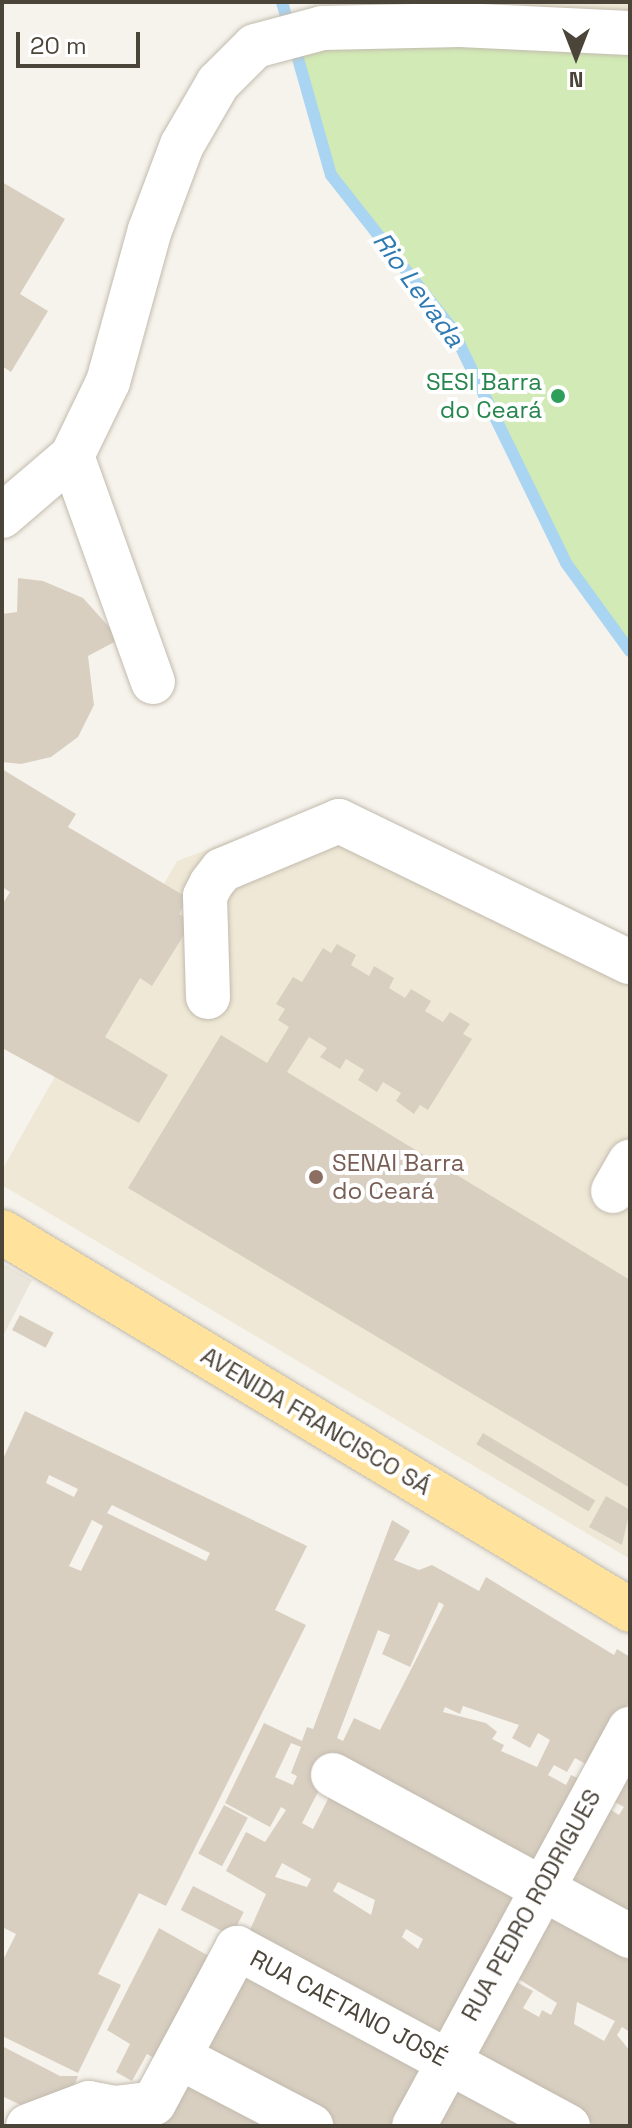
<!DOCTYPE html>
<html>
<head>
<meta charset="utf-8">
<style>
	body { margin:0 }
	#map { position:relative; width:632px; height:2128px; overflow:hidden; background:#f6f3ec; font-family:"Space Grotesk",sans-serif }
	div>[style] { position:absolute }
	.residential>* { inset:0; background:#eae5da }
	.education>* { inset:0; background:#efe8d6 }
	.green>* { inset:0; background:#d2eab5 }
	.stream>* { height:12px; margin:-6px; padding:0 6px; transform-origin:6px; border-radius:6px; background:#a9d4f2 }
	.building>* { inset:0; background:#d8cfc1; transform-origin:0 0 }
	.roads { filter:drop-shadow(0 0 2px #c2bbae) drop-shadow(0 0 2px #c2bbae) }
	.minor>* { height:44px; margin:-22px; padding:0 22px; transform-origin:22px; border-radius:22px; background:#fff }
	.major>* { height:44px; margin:-22px; padding:0 22px; transform-origin:22px; border-radius:22px; background:#ffe39c }
	.dots>* { width:22px; height:22px; translate:-50% -50%; box-sizing:border-box; border:4px solid #fff; border-radius:50% }
	span { translate:-50% -50%; white-space:nowrap; text-align:center; line-height:1.15; -webkit-text-stroke:8px #fff; paint-order:stroke }
	.leisure-label { font-size:24px; color:#27864d }
	.right { translate:-100% -50%; text-align:right }
	.education-label { font-size:24px; color:#785e54 }
	.left { translate:0 -50%; text-align:left }
	.street-label { font-size:24px; color:#4b4439 }
	.water-label { font-size:26px; color:#2e7ab2; font-style:italic }
	.frame { position:absolute; inset:0; border:4px solid #4b4439; pointer-events:none }
	.north { position:absolute; left:536px; top:16px; width:80px; height:80px; -webkit-text-stroke:6px #fff; paint-order:stroke; rotate:180deg; font-size:22px; font-weight:700; line-height:32px; text-align:center; color:#4b4439 }
	.north::after { content:''; display:block; margin:auto; width:28px; height:36px; background:#4b4439; clip-path:polygon(50% 0,100% 100%,50% 72%,0 100%) }
	.scale { position:absolute; left:16px; top:32px; width:124px; height:36px; box-sizing:border-box; border:4px solid #4b4439; border-top:0; padding-left:10px; font-size:24px; line-height:28px; white-space:nowrap; color:#4b4439; -webkit-text-stroke:6px #fff; paint-order:stroke }
</style>
</head>
<body>
<div id="map">
	<div class="residential">
		<div style="clip-path:polygon(2px 1263px,32px 1280px,2px 1338px)"></div>
	</div>
	<div class="education">
		<div style="clip-path:polygon(524px 2px,630px 2px,630px 33px,526px 14px)"></div>
		<div style="clip-path:polygon(338px 801px,630px 951px,630px 1559px,2px 1185px,2px 1170px,177px 861px)"></div>
	</div>
	<div class="green">
		<div style="clip-path:polygon(284px 16px,630px 33px,630px 651px,566px 563px,452px 329px,331px 175px)"></div>
	</div>
	<div class="stream">
		<div style="left:282px;top:2px;width:180px;rotate:74.2deg"></div>
		<div style="left:331px;top:175px;width:196px;rotate:51.8deg"></div>
		<div style="left:452px;top:329px;width:260px;rotate:64deg"></div>
		<div style="left:566px;top:563px;width:109px;rotate:54deg"></div>
	</div>
	<div class="building">
		<div style="clip-path:polygon(2px 182px,65px 219px,20px 294px,48px 311px,11px 372px,2px 366px)"></div>
		<div style="clip-path:polygon(18px 578px,43px 581px,83px 598px,120px 639px,88px 656px,94px 705px,78px 737px,51px 757px,21px 764px,2px 762px,2px 614px,17px 612px)"></div>
		<div style="clip-path:polygon(2px 769px,76px 814px,68px 827px,188px 898px,179px 914px,192px 922px,152px 986px,140px 978px,105px 1037px,168px 1075px,139px 1123px,2px 1048px,2px 905px,10px 892px,2px 887px)"></div>
		<div style="clip-path:polygon(337px 944px,356px 955px,351px 965px,369px 976px,374px 966px,394px 978px,389px 988px,405px 998px,411px 989px,431px 1001px,425px 1011px,443px 1022px,450px 1012px,470px 1024px,463px 1034px,472px 1039px,428px 1110px,420px 1105px,414px 1114px,396px 1101px,401px 1093px,383px 1082px,377px 1092px,358px 1080px,364px 1070px,346px 1059px,340px 1069px,320px 1057px,327px 1048px,309px 1037px,287px 1072px,630px 1280px,630px 1488px,128px 1188px,221px 1035px,267px 1063px,289px 1027px,278px 1020px,285px 1009px,276px 1004px,293px 977px,302px 982px,323px 948px,331px 953px)"></div>
		<div style="left:20px;top:1315px;width:38px;height:17px;rotate:28deg"></div>
		<div style="clip-path:polygon(evenodd,25px 1411px,307px 1546px,275px 1610px,306px 1625px,166px 1906px,139px 1893px,98px 1974px,121px 1985px,78px 2073px,2px 2036px,2px 1962px,16px 1934px,2px 1927px,2px 1461px,25px 1411px,49px 1475px,78px 1489px,74px 1497px,46px 1483px,49px 1475px,25px 1411px,112px 1505px,210px 1553px,206px 1561px,107px 1513px,112px 1505px,25px 1411px,92px 1520px,103px 1526px,81px 1571px,69px 1566px,92px 1520px)"></div>
		<div style="left:483px;top:1433px;width:131px;height:13px;rotate:31deg"></div>
		<div style="clip-path:polygon(606px 1496px,630px 1510px,622px 1545px,589px 1527px)"></div>
		<div style="clip-path:polygon(evenodd,392px 1520px,410px 1531px,394px 1560px,419px 1570px,432px 1565px,479px 1591px,486px 1577px,614px 1655px,617px 1649px,630px 1657px,630px 1700px,591px 1767px,575px 1758px,567px 1772px,554px 1765px,548px 1775px,566px 1785px,571px 1775px,584px 1781px,534px 1868px,332px 1763px,316px 1796px,302px 1823px,313px 1829px,331px 1793px,516px 1897px,440px 2040px,245px 1941px,266px 1894px,226px 1871px,246px 1832px,265px 1842px,286px 1810px,281px 1807px,270px 1827px,225px 1803px,264px 1723px,302px 1741px,307px 1727px,313px 1729px,392px 1520px,439px 1602px,444px 1605px,380px 1730px,354px 1718px,343px 1741px,337px 1738px,378px 1630px,390px 1635px,382px 1654px,410px 1667px,439px 1602px,392px 1520px,463px 1706px,519px 1725px,512px 1738px,530px 1748px,538px 1733px,550px 1740px,537px 1767px,501px 1751px,504px 1745px,492px 1739px,497px 1732px,486px 1723px,443px 1712px,445px 1707px,460px 1714px,463px 1706px,392px 1520px,291px 1743px,301px 1747px,291px 1773px,297px 1776px,293px 1785px,275px 1777px,291px 1743px,392px 1520px,282px 1863px,311px 1879px,307px 1887px,275px 1877px,282px 1863px,392px 1520px,338px 1882px,375px 1900px,371px 1915px,333px 1891px,338px 1882px,392px 1520px,406px 1929px,423px 1939px,418px 1949px,402px 1937px,406px 1929px)"></div>
		<div style="clip-path:polygon(630px 1767px,630px 1919px,564px 1879px,606px 1807px,619px 1815px,624px 1807px,611px 1800px)"></div>
		<div style="left:224px;top:1805px;width:27px;height:55px;rotate:28deg"></div>
		<div style="left:193px;top:1886px;width:57px;height:27px;rotate:27deg"></div>
		<div style="clip-path:polygon(evenodd,546px 1904px,630px 1953px,630px 2032px,622px 2027px,617px 2035px,630px 2051px,630px 2126px,597px 2126px,460px 2052px,507px 1977px,533px 1991px,523px 2008px,539px 2017px,542px 2010px,551px 2015px,557px 2003px,509px 1973px,546px 1904px,577px 2002px,615px 2021px,604px 2041px,574px 2024px,577px 2002px)"></div>
		<div style="clip-path:polygon(159px 1928px,223px 1964px,171px 2068px,147px 2054px,132px 2081px,116px 2072px,130px 2044px,107px 2030px)"></div>
		<div style="clip-path:polygon(235px 1959px,284px 1992px,280px 1997px,293px 2004px,298px 1994px,421px 2065px,399px 2126px,329px 2126px,203px 2063px)"></div>
		<div style="clip-path:polygon(2px 2046px,60px 2076px,78px 2076px,65px 2109px,40px 2098px,33px 2111px,2px 2096px)"></div>
		<div style="clip-path:polygon(181px 2064px,278px 2126px,148px 2126px)"></div>
		<div style="clip-path:polygon(449px 2078px,549px 2126px,431px 2126px)"></div>
	</div>
	<div class="roads">
		<div class="minor">
			<div style="left:72px;top:456px;width:240px;rotate:70.3deg"></div>
			<div style="left:2px;top:516px;width:92px;rotate:-40.6deg"></div>
			<div style="left:72px;top:456px;width:82px;rotate:-64.1deg"></div>
			<div style="left:108px;top:382px;width:158px;rotate:-74.6deg"></div>
			<div style="left:150px;top:230px;width:91px;rotate:-69.4deg"></div>
			<div style="left:182px;top:145px;width:72px;rotate:-59.9deg"></div>
			<div style="left:218px;top:83px;width:52px;rotate:-45deg"></div>
			<div style="left:255px;top:46px;width:69px;rotate:-15deg"></div>
			<div style="left:322px;top:28px;width:138px;rotate:-1.2deg"></div>
			<div style="left:460px;top:25px;width:170px;rotate:2.7deg"></div>
			<div style="left:208px;top:997px;width:101px;rotate:-91.7deg"></div>
			<div style="left:205px;top:896px;width:13px;rotate:-63deg"></div>
			<div style="left:211px;top:884px;width:18px;rotate:-52deg"></div>
			<div style="left:222px;top:870px;width:127px;rotate:-22.7deg"></div>
			<div style="left:339px;top:821px;width:323px;rotate:25.9deg"></div>
			<div style="left:613px;top:1191px;width:34px;rotate:-60deg"></div>
			<div style="left:333px;top:1775px;width:338px;rotate:28.5deg"></div>
			<div style="left:181px;top:2058px;width:147px;rotate:27.6deg"></div>
			<div style="left:28px;top:2126px;width:65px;rotate:-20.7deg"></div>
			<div style="left:89px;top:2103px;width:26px;rotate:11deg"></div>
			<div style="left:115px;top:2108px;width:39px;rotate:-7deg"></div>
			<div style="left:154px;top:2103px;width:176px;rotate:-61.8deg"></div>
			<div style="left:237px;top:1948px;width:376px;rotate:28.3deg"></div>
			<div style="left:414px;top:2126px;width:452px;rotate:-61.5deg"></div>
		</div>
		<div class="major">
			<div style="left:2px;top:1232px;width:733px;rotate:31.04deg"></div>
		</div>
	</div>
	<div class="dots">
		<div style="left:558px;top:396px;background:#2e9e5b"></div>
		<div style="left:316px;top:1177px;background:#8d6e63"></div>
	</div>
	<div class="leisure-label">
		<span class="right" style="left:542px;top:396px">SESI Barra<br>do Ceará</span>
	</div>
	<div class="education-label">
		<span class="left" style="left:332px;top:1177px">SENAI Barra<br>do Ceará</span>
	</div>
	<div class="street-label">
		<span style="left:316px;top:1421px;rotate:31deg">AVENIDA FRANCISCO SÁ</span>
		<span style="left:531px;top:1905px;rotate:-61deg">RUA PEDRO RODRIGUES</span>
		<span style="left:349px;top:2008px;rotate:28deg">RUA CAETANO JOSÉ</span>
	</div>
	<div class="water-label">
		<span style="left:418px;top:290px;rotate:54deg">Rio Levada</span>
	</div>
	<div class="frame"></div>
	<div class="north">N</div>
	<div class="scale">20 m</div>
</div>
</body>
</html>
